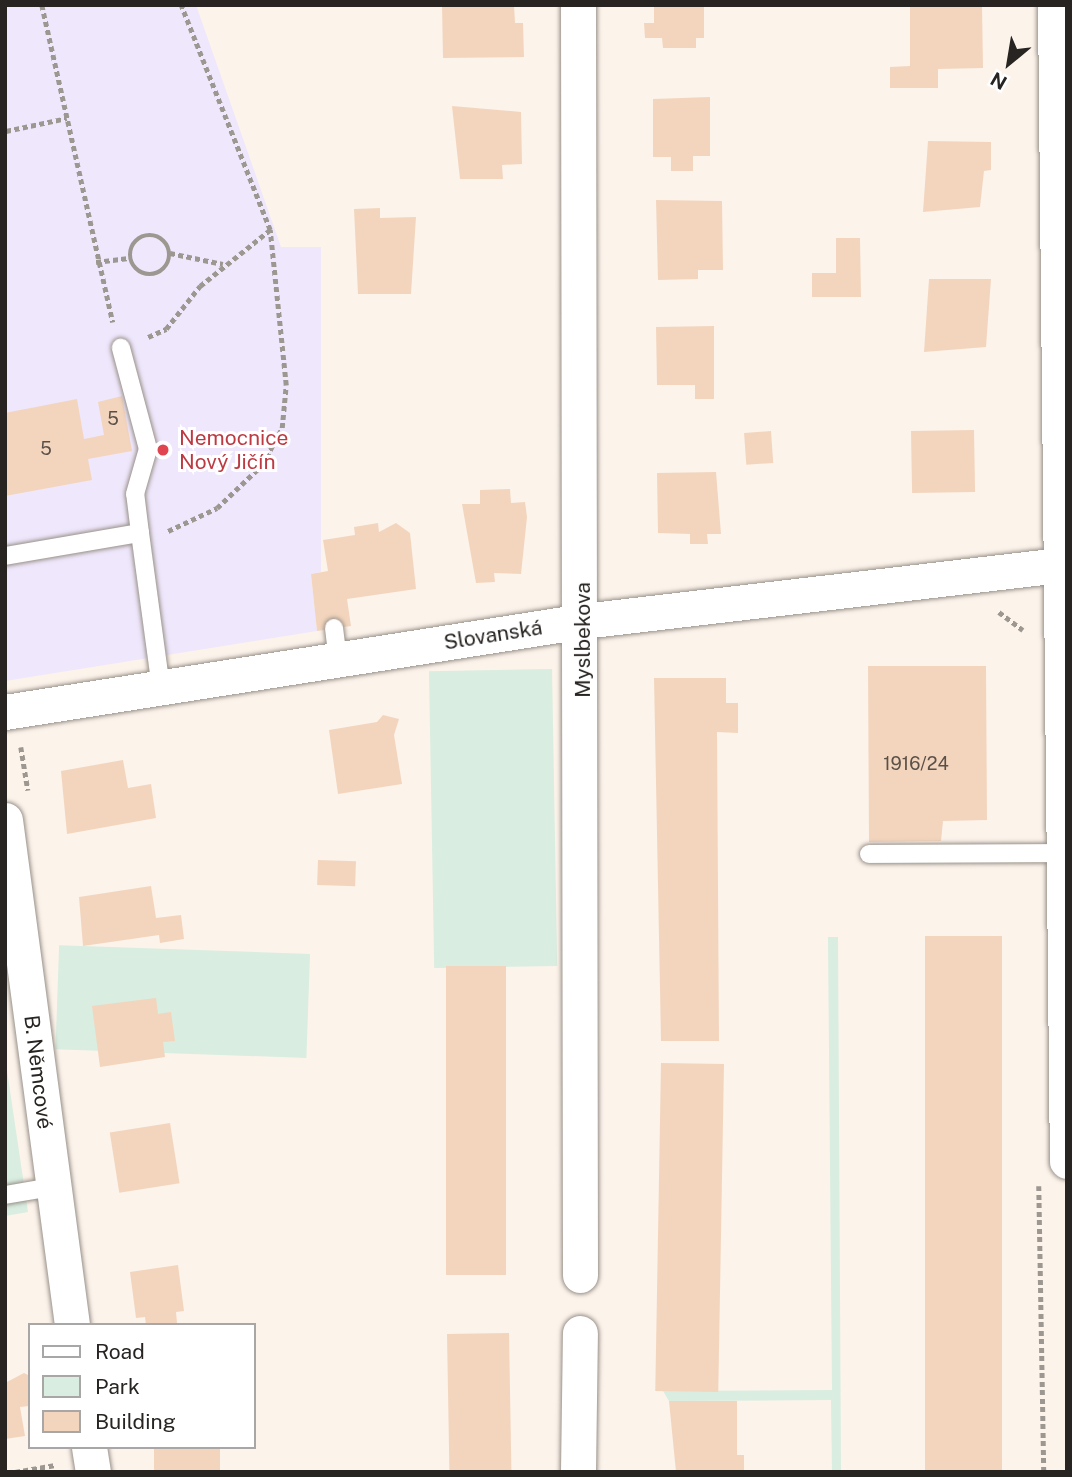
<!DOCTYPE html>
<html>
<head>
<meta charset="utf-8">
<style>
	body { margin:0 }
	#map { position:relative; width:1072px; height:1477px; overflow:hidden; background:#fcf3eb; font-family:"Public Sans",sans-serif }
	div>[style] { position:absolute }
	.medical>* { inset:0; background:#efe7fc }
	.green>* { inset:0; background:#d9ede0; transform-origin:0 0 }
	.building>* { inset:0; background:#f3d5bd; transform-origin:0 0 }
	.path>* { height:4.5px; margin-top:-2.25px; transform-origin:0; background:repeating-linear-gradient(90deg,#9d9791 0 5px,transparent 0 8.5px) }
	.path>.ring { margin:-2.25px; padding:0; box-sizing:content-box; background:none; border:4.5px solid #9d9791; border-radius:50% }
	.roads { filter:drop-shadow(0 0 2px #989189) drop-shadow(0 0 2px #989189) }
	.lane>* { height:18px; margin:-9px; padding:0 9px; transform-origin:9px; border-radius:9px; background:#fff }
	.street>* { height:35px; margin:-17.5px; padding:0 17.5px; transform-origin:17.5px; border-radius:17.5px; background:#fff }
	.dots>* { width:19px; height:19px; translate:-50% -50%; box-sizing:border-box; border:4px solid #fff; border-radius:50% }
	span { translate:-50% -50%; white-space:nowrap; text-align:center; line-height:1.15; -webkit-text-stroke:6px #fff; paint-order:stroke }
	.number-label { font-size:18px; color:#5a5048 }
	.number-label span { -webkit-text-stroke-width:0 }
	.health-label { font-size:21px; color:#be3a42 }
	.left { translate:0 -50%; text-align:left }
	.street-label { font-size:21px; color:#272421 }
	.frame { position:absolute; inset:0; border:7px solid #272421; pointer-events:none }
	.legend { position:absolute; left:28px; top:1323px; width:228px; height:126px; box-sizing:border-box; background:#fff; border:2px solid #a9a7a6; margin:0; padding:9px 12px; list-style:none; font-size:21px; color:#272421 }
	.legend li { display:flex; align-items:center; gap:14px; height:35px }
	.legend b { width:35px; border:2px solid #a9a7a6 }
	.north { position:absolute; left:974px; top:28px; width:70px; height:70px; -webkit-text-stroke:5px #fff; paint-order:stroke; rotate:210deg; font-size:19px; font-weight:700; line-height:28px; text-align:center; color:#272421 }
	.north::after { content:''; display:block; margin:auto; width:24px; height:32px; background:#272421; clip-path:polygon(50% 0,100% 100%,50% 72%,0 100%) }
</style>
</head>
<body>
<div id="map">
	<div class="medical">
		<div style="clip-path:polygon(5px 5px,196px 5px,281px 247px,321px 247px,321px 572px,311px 574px,317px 631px,5px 681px)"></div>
	</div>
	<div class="green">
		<div style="left:552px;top:669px;width:297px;height:123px;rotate:89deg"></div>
		<div style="clip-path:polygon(828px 937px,838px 937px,841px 1472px,832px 1472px,831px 1400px,669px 1401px,663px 1391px,832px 1390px)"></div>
		<div style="left:310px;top:954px;width:104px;height:251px;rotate:92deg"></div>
		<div style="clip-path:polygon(5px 1057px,28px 1212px,5px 1216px)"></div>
	</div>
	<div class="building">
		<div style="clip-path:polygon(442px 5px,514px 5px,515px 23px,523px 23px,524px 57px,443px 58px)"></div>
		<div style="clip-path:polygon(654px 5px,704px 5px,704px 38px,696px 38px,696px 48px,663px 48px,662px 38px,645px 38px,644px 23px,654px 23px)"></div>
		<div style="clip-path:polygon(910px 5px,982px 5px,983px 68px,938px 69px,938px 88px,890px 88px,890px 67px,910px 66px)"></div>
		<div style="clip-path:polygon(710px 97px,710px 156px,693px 156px,693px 171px,671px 171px,671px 157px,653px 157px,653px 99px)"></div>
		<div style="clip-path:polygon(452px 106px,521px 112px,522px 164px,502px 165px,503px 179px,460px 179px)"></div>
		<div style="clip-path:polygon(928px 141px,991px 142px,991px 170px,984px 171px,980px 207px,923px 212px)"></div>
		<div style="clip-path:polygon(656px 200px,722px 201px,723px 270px,698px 270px,698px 279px,658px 280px)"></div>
		<div style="clip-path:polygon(380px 208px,380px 218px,416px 217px,411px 294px,358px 294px,354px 209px)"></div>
		<div style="clip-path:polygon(836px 238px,860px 238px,861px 297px,812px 297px,812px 273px,836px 273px)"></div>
		<div style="clip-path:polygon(929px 279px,991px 279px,986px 347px,924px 352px)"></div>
		<div style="clip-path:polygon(714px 326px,714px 399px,695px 399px,695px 385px,657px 385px,656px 327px)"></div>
		<div style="clip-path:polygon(122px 396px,132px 451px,88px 459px,92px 480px,5px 496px,5px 413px,77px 399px,84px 439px,104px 435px,98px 402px)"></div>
		<div style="left:974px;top:430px;width:62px;height:63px;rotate:89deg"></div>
		<div style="left:771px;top:431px;width:32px;height:27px;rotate:86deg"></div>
		<div style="clip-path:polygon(716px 472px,721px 534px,707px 534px,708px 544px,690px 544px,690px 534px,658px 533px,657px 473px)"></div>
		<div style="clip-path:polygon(510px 489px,511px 503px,525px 502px,527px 517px,521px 574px,494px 573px,495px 582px,476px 583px,462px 504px,480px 504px,480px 490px)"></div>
		<div style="clip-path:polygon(378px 523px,379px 532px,396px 523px,410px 533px,416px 589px,347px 599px,351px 626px,317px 631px,311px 574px,328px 571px,323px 540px,355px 535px,354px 527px)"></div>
		<div style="clip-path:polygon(868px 666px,986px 666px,987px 820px,943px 821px,941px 841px,869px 842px)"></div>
		<div style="clip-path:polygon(654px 678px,726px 678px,726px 703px,738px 703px,738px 733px,717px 732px,719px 1041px,661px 1041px)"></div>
		<div style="clip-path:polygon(383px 715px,399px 719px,394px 735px,402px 784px,338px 794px,329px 730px,377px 722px)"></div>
		<div style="clip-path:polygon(123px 760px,128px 788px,151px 784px,156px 818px,67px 834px,61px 771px)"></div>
		<div style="left:318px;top:860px;width:38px;height:25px;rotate:2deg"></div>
		<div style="clip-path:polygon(151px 886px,156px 918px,181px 915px,184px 939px,160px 943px,159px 935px,83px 946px,79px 897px)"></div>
		<div style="left:925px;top:936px;width:77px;height:536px"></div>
		<div style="left:446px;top:966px;width:60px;height:309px"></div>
		<div style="clip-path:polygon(156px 998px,158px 1014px,171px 1012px,175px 1041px,163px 1042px,165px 1057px,100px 1067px,92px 1006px)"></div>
		<div style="left:661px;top:1063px;width:63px;height:328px;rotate:1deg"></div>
		<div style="left:170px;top:1123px;width:61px;height:61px;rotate:81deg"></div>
		<div style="clip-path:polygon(178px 1265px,184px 1311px,176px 1312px,177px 1323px,146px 1325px,145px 1317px,136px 1318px,130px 1272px)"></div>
		<div style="left:509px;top:1333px;width:139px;height:62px;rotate:89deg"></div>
		<div style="clip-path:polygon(24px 1373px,30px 1376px,29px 1406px,20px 1407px,25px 1436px,5px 1439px,5px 1383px)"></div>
		<div style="clip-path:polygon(669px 1401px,737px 1401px,737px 1455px,744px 1455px,744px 1472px,676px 1472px)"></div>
		<div style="left:154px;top:1447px;width:66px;height:25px"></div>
	</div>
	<div class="path">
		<div style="left:42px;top:5px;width:325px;rotate:77.4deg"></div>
		<div style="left:6px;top:131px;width:62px;rotate:-12deg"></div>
		<div class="ring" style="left:130px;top:235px;width:35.5px;height:35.5px"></div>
		<div style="left:170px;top:253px;width:54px;rotate:11.7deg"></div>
		<div style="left:96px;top:262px;width:33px;rotate:-7deg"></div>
		<div style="left:148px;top:337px;width:20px;rotate:-24deg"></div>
		<div style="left:166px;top:329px;width:55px;rotate:-51.7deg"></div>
		<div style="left:200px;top:286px;width:90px;rotate:-38.7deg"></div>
		<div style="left:168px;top:531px;width:54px;rotate:-25.1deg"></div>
		<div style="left:217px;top:508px;width:62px;rotate:-43.7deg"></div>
		<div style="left:262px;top:465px;width:42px;rotate:-61.6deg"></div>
		<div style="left:282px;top:428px;width:43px;rotate:-84.7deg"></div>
		<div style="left:286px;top:385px;width:156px;rotate:-95.9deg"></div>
		<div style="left:270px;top:230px;width:242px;rotate:-111.6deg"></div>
		<div style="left:999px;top:612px;width:30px;rotate:37deg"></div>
		<div style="left:21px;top:747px;width:44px;rotate:80.8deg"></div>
		<div style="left:1039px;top:1186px;width:286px;rotate:89deg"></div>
		<div style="left:15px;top:1472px;width:41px;rotate:-9.9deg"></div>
	</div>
	<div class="roads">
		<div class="lane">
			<div style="left:140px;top:533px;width:156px;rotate:82.3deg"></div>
			<div style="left:5px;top:556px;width:137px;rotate:-9.7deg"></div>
			<div style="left:140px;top:533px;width:39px;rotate:-97deg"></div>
			<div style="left:135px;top:494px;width:47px;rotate:-73.9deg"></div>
			<div style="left:148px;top:449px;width:105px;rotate:-105deg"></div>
			<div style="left:334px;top:628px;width:31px;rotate:83deg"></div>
			<div style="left:869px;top:854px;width:195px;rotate:-0.3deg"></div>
			<div style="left:5px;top:1195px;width:48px;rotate:-9.7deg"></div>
		</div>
		<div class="street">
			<div style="left:578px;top:5px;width:1270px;rotate:89.91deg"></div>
			<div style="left:1055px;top:5px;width:1156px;rotate:89.41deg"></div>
			<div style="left:5px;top:712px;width:585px;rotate:-8.95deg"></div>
			<div style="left:583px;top:621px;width:487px;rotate:-6.7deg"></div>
			<div style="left:5px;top:820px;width:509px;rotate:82.44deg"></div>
			<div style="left:89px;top:1447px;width:25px;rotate:81deg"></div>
			<div style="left:578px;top:1472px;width:139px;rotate:-89.2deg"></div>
		</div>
	</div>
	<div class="dots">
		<div style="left:163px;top:450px;background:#e0444e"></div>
	</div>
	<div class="number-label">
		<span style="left:113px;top:419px">5</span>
		<span style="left:46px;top:449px">5</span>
		<span style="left:916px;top:764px">1916/24</span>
	</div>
	<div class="health-label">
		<span class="left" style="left:179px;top:450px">Nemocnice<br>Nový Jičín</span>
	</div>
	<div class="street-label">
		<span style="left:493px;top:635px;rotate:-9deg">Slovanská</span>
		<span style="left:583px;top:640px;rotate:-90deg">Myslbekova</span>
		<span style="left:38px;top:1072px;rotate:83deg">B. Němcové</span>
	</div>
	<div class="frame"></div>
	<ul class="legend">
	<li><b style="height:9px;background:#fff"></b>Road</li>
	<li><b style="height:19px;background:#d9ede0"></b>Park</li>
	<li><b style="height:19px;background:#f3d5bd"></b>Building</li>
	</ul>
	<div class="north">N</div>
</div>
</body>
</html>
